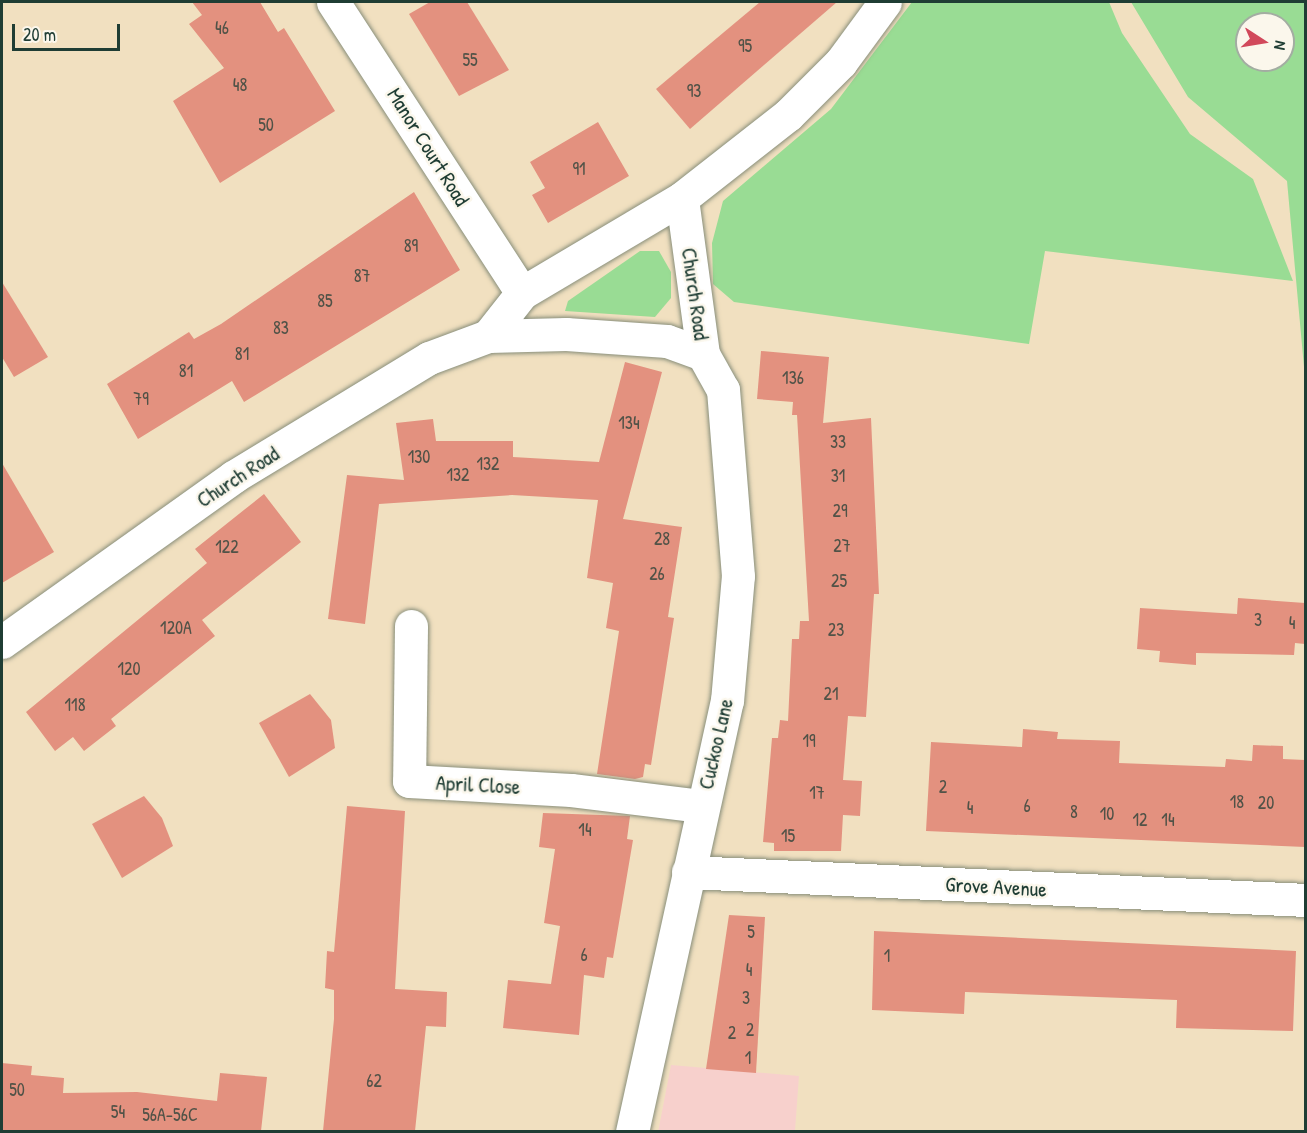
<!DOCTYPE html>
<html>
<head>
<meta charset="utf-8">
<style>
  body { margin:0 }
  #map { position:relative; width:1307px; height:1133px; overflow:hidden; background:#f1e0c0; font-family:"Patrick Hand",sans-serif }
  div>[style] { position:absolute }
  [style*='--x'] { left:calc(var(--x)*1px); top:calc(var(--y)*1px); width:calc(var(--w)*1px); rotate:calc(var(--a)*1deg) }
  .built>* { inset:0; background:#f7d0cc }
  .green>* { inset:0; background:#99dc94 }
  .building>* { inset:0; background:#e3917f }
  .roads { filter:drop-shadow(0 0 2px #888e7a) drop-shadow(0 0 2px #888e7a) }
  .minor>* { height:33px; margin:-16.5px; padding:0 16.5px; transform-origin:16.5px; border-radius:16.5px; background:#fff }
  span { translate:-50% -50%; white-space:nowrap; text-align:center; line-height:1.15; -webkit-text-stroke:5px #fbf7ec; paint-order:stroke }
  .number-label { font-size:18px; color:#505247 }
  .number-label span { -webkit-text-stroke-width:0 }
  .street-label { font-size:21px; color:#1f3d34 }
  .frame { position:absolute; inset:0; border:3px solid #1f3d34; pointer-events:none }
  .north { position:absolute; left:1235px; top:12px; width:60px; height:60px; box-sizing:border-box; background:#fbf7ec; border:2px solid #a3ada2; border-radius:50%; rotate:102deg; font-size:16px; font-weight:700; line-height:24px; text-align:center; color:#1f3d34 }
  .north::after { content:''; display:block; margin:auto; width:21px; height:27px; background:#d1495b; clip-path:polygon(50% 0,100% 100%,50% 72%,0 100%) }
  .scale { position:absolute; left:12px; top:24px; width:108px; height:27px; box-sizing:border-box; border:3px solid #1f3d34; border-top:0; padding-left:8px; font-size:18px; line-height:21px; white-space:nowrap; color:#1f3d34; -webkit-text-stroke:4px #fbf7ec; paint-order:stroke }
</style>
</head>
<body>
<div id="map">
  <div class="built">
    <i style="clip-path:polygon(671px 1065px,799px 1076px,795px 1131px,658px 1132px)"></i>
  </div>
  <div class="green">
    <i style="clip-path:polygon(912px 2px,1109px 2px,1122px 33px,1190px 134px,1253px 179px,1293px 281px,1045px 251px,1029px 344px,734px 302px,713px 284px,712px 243px,723px 201px,831px 109px)"></i>
    <i style="clip-path:polygon(evenodd,1131px 2px,1305px 2px,1305px 378px,1287px 181px,1188px 97px,1131px 2px,1247px 24px,1283px 24px,1283px 60px,1247px 60px,1247px 24px)"></i>
    <i style="clip-path:polygon(640px 251px,659px 251px,671px 272px,671px 298px,655px 317px,565px 311px,568px 301px)"></i>
  </div>
  <div class="building">
    <i style="clip-path:polygon(192px 2px,260px 2px,278px 32px,284px 28px,335px 111px,220px 183px,173px 101px,224px 68px,189px 24px,202px 15px)"></i>
    <i style="clip-path:polygon(430px 2px,467px 2px,509px 70px,459px 96px,409px 14px)"></i>
    <i style="clip-path:polygon(760px 2px,837px 2px,690px 129px,656px 89px)"></i>
    <i style="clip-path:polygon(598px 122px,629px 176px,548px 223px,532px 195px,545px 188px,530px 162px)"></i>
    <i style="clip-path:polygon(414px 192px,460px 270px,244px 402px,232px 381px,138px 439px,107px 384px,189px 332px,194px 339px,221px 324px)"></i>
    <i style="clip-path:polygon(2px 282px,48px 357px,14px 377px,2px 357px)"></i>
    <i style="clip-path:polygon(761px 351px,829px 357px,823px 423px,871px 418px,879px 594px,874px 594px,866px 717px,848px 716px,843px 780px,862px 781px,860px 816px,843px 815px,841px 851px,774px 851px,774px 843px,763px 842px,772px 738px,778px 738px,780px 720px,788px 721px,792px 639px,799px 639px,800px 621px,809px 621px,797px 415px,792px 415px,793px 402px,757px 399px)"></i>
    <i style="clip-path:polygon(625px 362px,662px 372px,623px 519px,682px 527px,668px 617px,674px 618px,651px 765px,645px 764px,643px 777px,635px 779px,597px 774px,619px 631px,606px 628px,613px 583px,587px 578px,598px 500px,512px 495px,379px 504px,365px 624px,328px 619px,347px 475px,404px 480px,396px 423px,433px 419px,436px 441px,513px 441px,513px 457px,599px 462px)"></i>
    <i style="clip-path:polygon(2px 463px,54px 552px,2px 583px)"></i>
    <i style="clip-path:polygon(264px 494px,301px 542px,202px 620px,215px 636px,111px 719px,116px 726px,84px 751px,73px 737px,55px 751px,26px 712px,207px 563px,195px 549px)"></i>
    <i style="clip-path:polygon(1238px 598px,1305px 603px,1305px 644px,1295px 643px,1294px 655px,1196px 653px,1196px 665px,1159px 662px,1160px 651px,1137px 649px,1140px 608px,1237px 614px)"></i>
    <i style="clip-path:polygon(310px 694px,331px 720px,335px 748px,289px 777px,259px 723px)"></i>
    <i style="clip-path:polygon(1023px 729px,1058px 732px,1057px 739px,1120px 741px,1119px 763px,1225px 767px,1226px 759px,1252px 761px,1253px 745px,1283px 746px,1283px 759px,1305px 760px,1305px 847px,926px 831px,931px 742px,1022px 747px)"></i>
    <i style="clip-path:polygon(144px 796px,162px 818px,173px 846px,122px 878px,92px 824px)"></i>
    <i style="clip-path:polygon(347px 806px,405px 811px,395px 989px,447px 992px,446px 1027px,426px 1026px,415px 1131px,323px 1131px,334px 1019px,334px 990px,325px 988px,327px 951px,334px 952px)"></i>
    <i style="clip-path:polygon(543px 813px,630px 816px,627px 839px,633px 840px,613px 958px,607px 957px,604px 978px,584px 975px,579px 1035px,503px 1028px,508px 980px,551px 984px,560px 926px,544px 923px,555px 849px,539px 847px)"></i>
    <i style="clip-path:polygon(729px 915px,765px 917px,756px 1073px,706px 1069px)"></i>
    <i style="clip-path:polygon(874px 931px,1296px 951px,1293px 1031px,1176px 1028px,1177px 1000px,965px 992px,964px 1014px,872px 1010px)"></i>
    <i style="clip-path:polygon(2px 1063px,32px 1066px,31px 1075px,64px 1078px,63px 1093px,137px 1092px,217px 1101px,220px 1073px,267px 1077px,261px 1131px,2px 1131px)"></i>
  </div>
  <div class="roads">
    <div class="minor">
      <i style="--x:333;--y:2;--w:347;--a:57"></i>
      <i style="--x:488;--y:336;--w:55;--a:-51.7"></i>
      <i style="--x:522;--y:293;--w:186;--a:-30.7"></i>
      <i style="--x:682;--y:198;--w:135;--a:-38.1"></i>
      <i style="--x:788;--y:115;--w:75;--a:-45"></i>
      <i style="--x:841;--y:62;--w:74;--a:-53.7"></i>
      <i style="--x:411;--y:626;--w:155;--a:90.7"></i>
      <i style="--x:409;--y:781;--w:162;--a:3.2"></i>
      <i style="--x:571;--y:790;--w:132;--a:7"></i>
      <i style="--x:2;--y:642;--w:284;--a:-35.5"></i>
      <i style="--x:233;--y:477;--w:229;--a:-31.3"></i>
      <i style="--x:429;--y:358;--w:63;--a:-20.4"></i>
      <i style="--x:488;--y:336;--w:78;--a:-1.5"></i>
      <i style="--x:566;--y:334;--w:101;--a:4"></i>
      <i style="--x:667;--y:341;--w:38;--a:20"></i>
      <i style="--x:688;--y:872;--w:619;--a:2.59"></i>
      <i style="--x:632;--y:1132;--w:441;--a:-77.6"></i>
      <i style="--x:727;--y:701;--w:125;--a:-85"></i>
      <i style="--x:738;--y:576;--w:187;--a:-94.6"></i>
      <i style="--x:723;--y:390;--w:41;--a:-119.1"></i>
      <i style="--x:703;--y:354;--w:157;--a:-97.7"></i>
    </div>
  </div>
  <div class="number-label">
    <span style="left:222px;top:28px">46</span>
    <span style="left:745px;top:46px">95</span>
    <span style="left:470px;top:60px">55</span>
    <span style="left:240px;top:85px">48</span>
    <span style="left:694px;top:91px">93</span>
    <span style="left:266px;top:125px">50</span>
    <span style="left:579px;top:169px">91</span>
    <span style="left:411px;top:246px">89</span>
    <span style="left:362px;top:276px">87</span>
    <span style="left:325px;top:301px">85</span>
    <span style="left:281px;top:328px">83</span>
    <span style="left:242px;top:354px">81</span>
    <span style="left:186px;top:371px">81</span>
    <span style="left:793px;top:378px">136</span>
    <span style="left:141px;top:399px">79</span>
    <span style="left:629px;top:423px">134</span>
    <span style="left:838px;top:442px">33</span>
    <span style="left:419px;top:457px">130</span>
    <span style="left:488px;top:464px">132</span>
    <span style="left:458px;top:475px">132</span>
    <span style="left:838px;top:476px">31</span>
    <span style="left:840px;top:511px">29</span>
    <span style="left:662px;top:539px">28</span>
    <span style="left:842px;top:546px">27</span>
    <span style="left:227px;top:547px">122</span>
    <span style="left:657px;top:574px">26</span>
    <span style="left:839px;top:581px">25</span>
    <span style="left:1258px;top:620px">3</span>
    <span style="left:1292px;top:623px">4</span>
    <span style="left:176px;top:628px">120A</span>
    <span style="left:836px;top:630px">23</span>
    <span style="left:129px;top:669px">120</span>
    <span style="left:831px;top:694px">21</span>
    <span style="left:75px;top:705px">118</span>
    <span style="left:809px;top:741px">19</span>
    <span style="left:943px;top:787px">2</span>
    <span style="left:817px;top:793px">17</span>
    <span style="left:1237px;top:802px">18</span>
    <span style="left:1266px;top:803px">20</span>
    <span style="left:1027px;top:806px">6</span>
    <span style="left:970px;top:808px">4</span>
    <span style="left:1074px;top:812px">8</span>
    <span style="left:1107px;top:814px">10</span>
    <span style="left:1140px;top:820px">12</span>
    <span style="left:1168px;top:820px">14</span>
    <span style="left:585px;top:830px">14</span>
    <span style="left:788px;top:836px">15</span>
    <span style="left:751px;top:932px">5</span>
    <span style="left:584px;top:955px">6</span>
    <span style="left:887px;top:956px">1</span>
    <span style="left:749px;top:970px">4</span>
    <span style="left:746px;top:998px">3</span>
    <span style="left:750px;top:1030px">2</span>
    <span style="left:732px;top:1033px">2</span>
    <span style="left:748px;top:1058px">1</span>
    <span style="left:374px;top:1081px">62</span>
    <span style="left:17px;top:1090px">50</span>
    <span style="left:118px;top:1112px">54</span>
    <span style="left:170px;top:1115px">56A-56C</span>
  </div>
  <div class="street-label">
    <span style="left:428px;top:147px;rotate:58deg">Manor Court Road</span>
    <span style="left:695px;top:294px;rotate:82deg">Church Road</span>
    <span style="left:238px;top:477px;rotate:-33deg">Church Road</span>
    <span style="left:716px;top:744px;rotate:-77deg">Cuckoo Lane</span>
    <span style="left:478px;top:785px;rotate:3deg">April Close</span>
    <span style="left:996px;top:887px;rotate:3deg">Grove Avenue</span>
  </div>
  <div class="frame"></div>
  <div class="north">N</div>
  <div class="scale">20 m</div>
</div>
</body>
</html>
